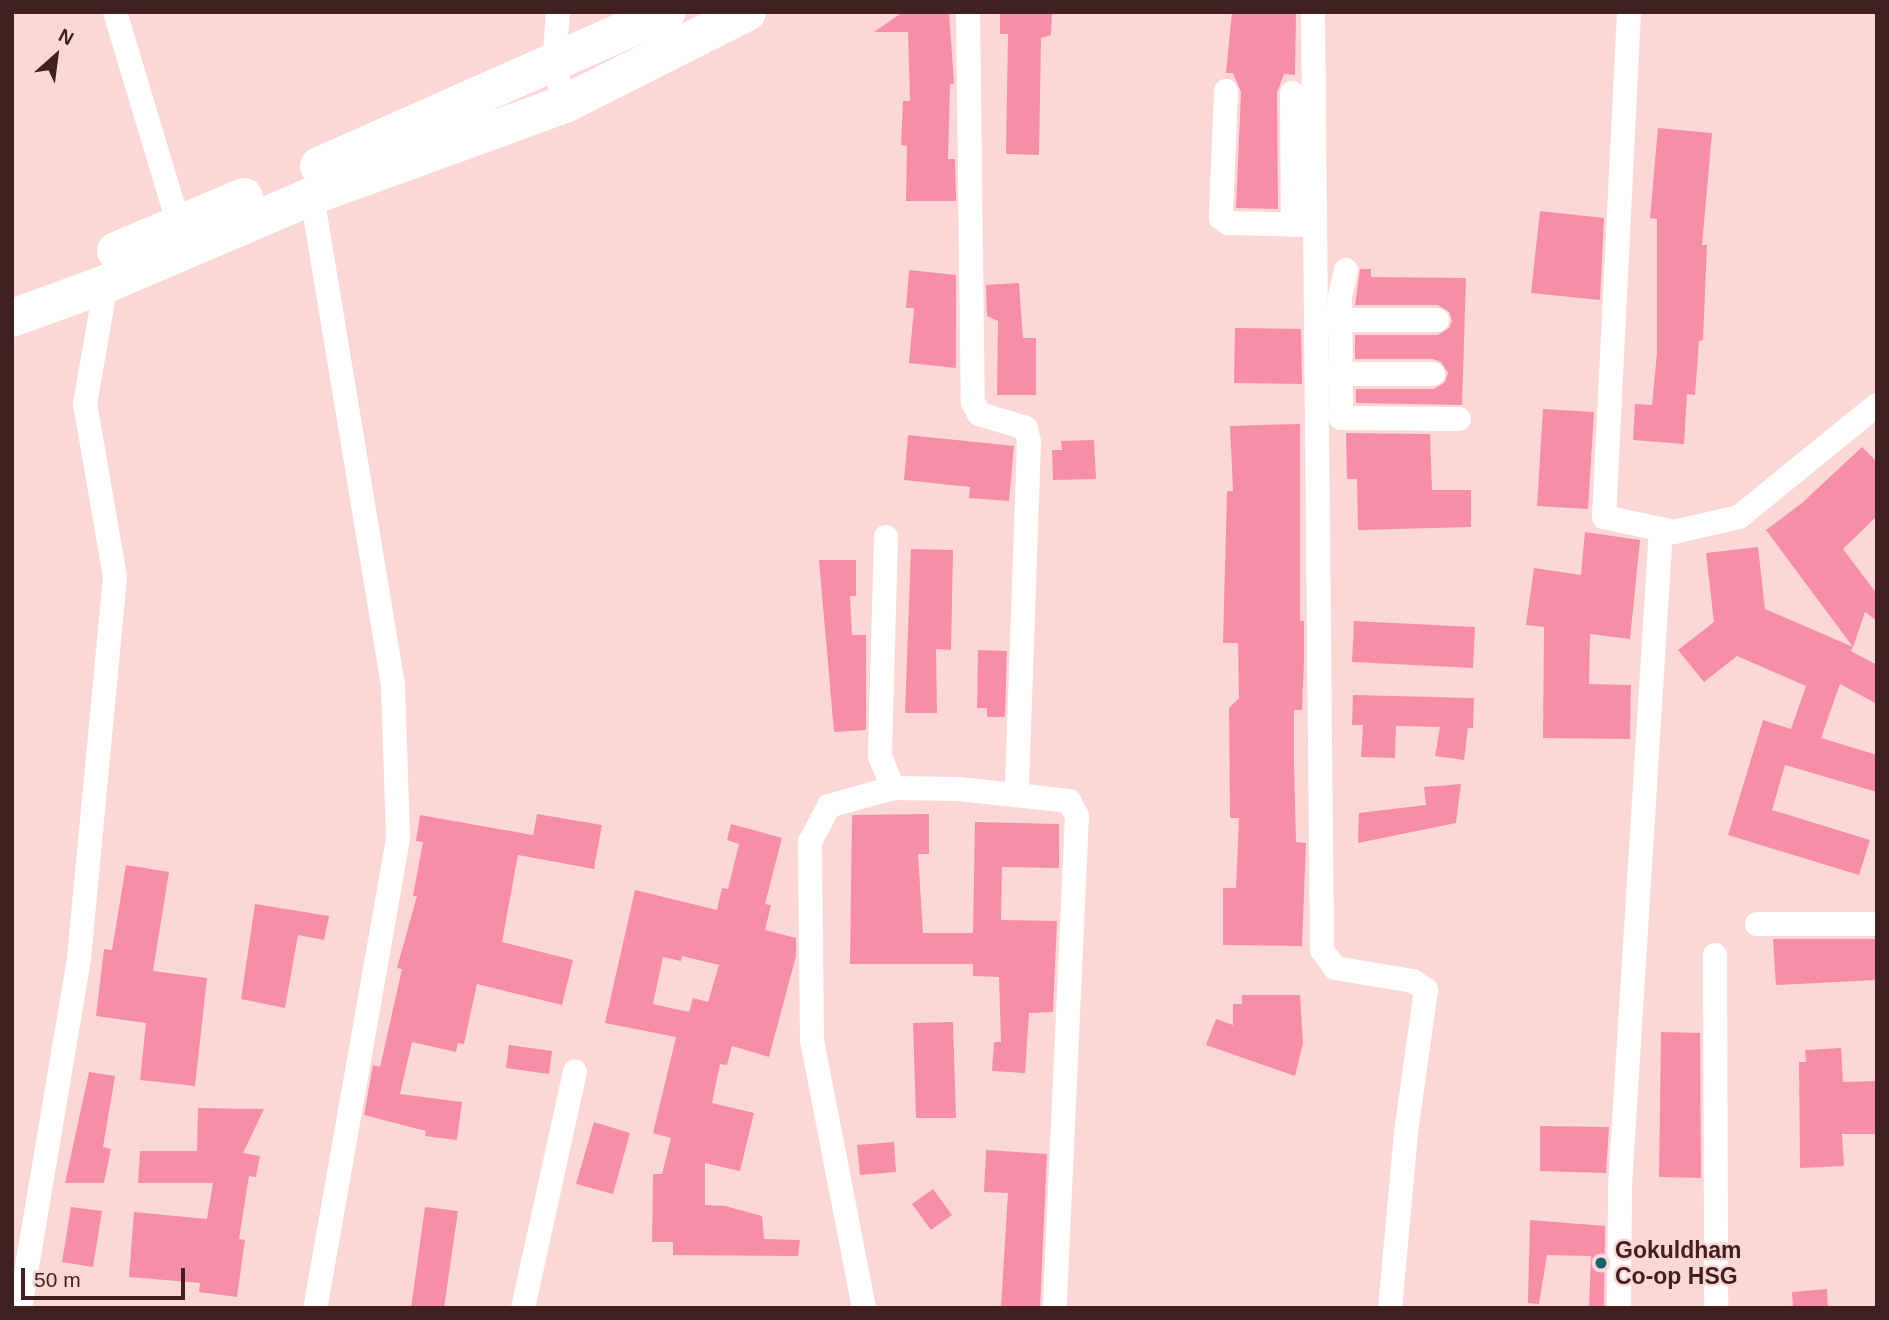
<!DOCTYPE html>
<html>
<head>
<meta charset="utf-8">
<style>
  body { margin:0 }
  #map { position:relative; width:1889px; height:1320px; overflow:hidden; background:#fbd8d5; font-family:Helvetica,sans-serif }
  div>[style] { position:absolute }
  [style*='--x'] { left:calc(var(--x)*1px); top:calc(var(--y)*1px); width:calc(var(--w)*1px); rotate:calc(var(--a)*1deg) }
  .building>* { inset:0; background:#f68ea8 }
  .street>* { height:24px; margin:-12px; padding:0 12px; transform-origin:12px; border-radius:12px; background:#fff }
  .primary>* { height:38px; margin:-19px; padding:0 19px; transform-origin:19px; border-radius:19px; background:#fff }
  .dots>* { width:19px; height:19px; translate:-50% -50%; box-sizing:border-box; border:4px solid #fbd8d5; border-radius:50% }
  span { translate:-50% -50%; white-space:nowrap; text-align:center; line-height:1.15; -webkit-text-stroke:5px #fbd8d5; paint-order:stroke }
  .poi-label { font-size:23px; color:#41211f; font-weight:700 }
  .left { translate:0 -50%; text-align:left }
  .frame { position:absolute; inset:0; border:14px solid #41211f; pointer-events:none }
  .north { position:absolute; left:21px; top:21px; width:70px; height:70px; -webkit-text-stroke:5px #fbd8d5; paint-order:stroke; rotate:28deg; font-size:19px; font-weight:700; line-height:28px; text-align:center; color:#41211f }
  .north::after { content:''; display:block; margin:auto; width:24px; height:32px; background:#41211f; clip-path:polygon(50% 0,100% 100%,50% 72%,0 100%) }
  .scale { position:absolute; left:21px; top:1268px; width:164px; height:32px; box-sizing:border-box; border:4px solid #41211f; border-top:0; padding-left:9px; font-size:21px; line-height:24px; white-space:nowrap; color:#41211f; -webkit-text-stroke:5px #fbd8d5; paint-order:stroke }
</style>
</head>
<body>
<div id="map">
  <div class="building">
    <i style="clip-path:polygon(903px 12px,949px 12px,954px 84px,950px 84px,948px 159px,955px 159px,956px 201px,906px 201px,907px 146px,901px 145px,903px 101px,910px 101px,908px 32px,874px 32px)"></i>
    <i style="clip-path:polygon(1000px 12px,1052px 12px,1051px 35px,1041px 38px,1039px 155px,1006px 154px,1008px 34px,1000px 34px)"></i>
    <i style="clip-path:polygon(1232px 12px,1296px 12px,1295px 75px,1284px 74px,1277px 93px,1278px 209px,1236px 208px,1241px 92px,1233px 73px,1226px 73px)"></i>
    <i style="clip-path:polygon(1658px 128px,1712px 133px,1702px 245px,1707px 245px,1703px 340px,1699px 341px,1695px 395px,1687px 394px,1684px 444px,1633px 440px,1635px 404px,1652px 405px,1657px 353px,1657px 219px,1650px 218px)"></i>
    <i style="clip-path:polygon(1540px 211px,1604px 218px,1600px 300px,1531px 293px)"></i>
    <i style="clip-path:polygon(1360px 269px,1371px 269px,1371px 277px,1466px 278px,1462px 405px,1356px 403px,1356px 389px,1434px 389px,1445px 382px,1448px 373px,1441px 362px,1433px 359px,1355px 359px,1355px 335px,1438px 335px,1449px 328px,1452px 321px,1449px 312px,1438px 305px,1355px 305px)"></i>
    <i style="clip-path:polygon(909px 270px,956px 275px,956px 368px,909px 363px,914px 308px,906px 308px)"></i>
    <i style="clip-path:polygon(1019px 283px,1023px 338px,1036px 338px,1036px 395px,997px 395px,998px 321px,987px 316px,986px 285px)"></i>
    <i style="clip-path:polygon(1235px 328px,1301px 329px,1302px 384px,1234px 383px)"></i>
    <i style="clip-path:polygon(1543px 409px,1594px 412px,1588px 509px,1537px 506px)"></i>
    <i style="clip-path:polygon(1300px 424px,1300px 621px,1304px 621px,1304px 661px,1302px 710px,1294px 710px,1294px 762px,1296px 842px,1306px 843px,1302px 946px,1223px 945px,1223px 888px,1236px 888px,1239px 818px,1230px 818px,1229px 708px,1239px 698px,1238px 643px,1223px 643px,1227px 491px,1233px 491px,1230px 426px)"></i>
    <i style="clip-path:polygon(1346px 433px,1430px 434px,1432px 490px,1471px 490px,1471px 527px,1358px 530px,1357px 479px,1347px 479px)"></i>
    <i style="clip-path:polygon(908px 435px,1014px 446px,1009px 501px,969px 498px,970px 487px,904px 480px)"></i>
    <i style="clip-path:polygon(1094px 440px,1096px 479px,1053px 480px,1052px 450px,1062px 450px,1061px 441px)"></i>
    <i style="clip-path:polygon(1862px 447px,1877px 462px,1877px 516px,1843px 549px,1877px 594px,1877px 621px,1865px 612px,1853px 647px,1766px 530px,1802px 503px)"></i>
    <i style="clip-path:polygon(1585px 532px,1640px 540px,1630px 639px,1590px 634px,1589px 684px,1631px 685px,1630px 739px,1543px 738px,1544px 627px,1526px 625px,1534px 568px,1581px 575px)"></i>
    <i style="clip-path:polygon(1758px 547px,1765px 609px,1853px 647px,1851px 651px,1877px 665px,1877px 704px,1840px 684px,1821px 738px,1877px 755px,1877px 792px,1785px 765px,1772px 810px,1870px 840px,1859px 875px,1728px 835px,1763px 720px,1791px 729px,1806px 686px,1737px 656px,1704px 682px,1678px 650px,1714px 622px,1706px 553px)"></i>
    <i style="clip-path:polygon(911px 549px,953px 550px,951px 650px,936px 649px,937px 713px,905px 713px)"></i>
    <i style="clip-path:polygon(819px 560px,856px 560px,856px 596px,850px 596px,852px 635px,866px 635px,866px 730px,834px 732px)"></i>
    <i style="clip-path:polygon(1354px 621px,1475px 627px,1473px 668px,1352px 662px)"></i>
    <i style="clip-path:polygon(978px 650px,1007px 651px,1005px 717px,987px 717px,987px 708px,977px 708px)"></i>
    <i style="clip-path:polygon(1353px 695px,1474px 698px,1473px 728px,1468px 728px,1464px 760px,1435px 756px,1440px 727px,1396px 726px,1395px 758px,1361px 757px,1363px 725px,1352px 725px)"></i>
    <i style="clip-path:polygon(1461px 784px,1456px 823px,1358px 843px,1359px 813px,1426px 805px,1424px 787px)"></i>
    <i style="clip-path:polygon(537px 814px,602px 825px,594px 869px,518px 855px,502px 942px,573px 960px,562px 1005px,477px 984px,464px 1044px,458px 1043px,456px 1052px,412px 1042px,400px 1094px,462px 1102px,457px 1140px,425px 1136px,426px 1131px,364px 1115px,373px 1065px,380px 1067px,402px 969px,397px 968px,417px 896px,413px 896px,423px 842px,416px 841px,420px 815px,533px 835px)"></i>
    <i style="clip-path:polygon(929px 814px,929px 854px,918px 854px,923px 933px,973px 933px,975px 822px,1059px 824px,1059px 868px,1002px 867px,1001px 920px,1057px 921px,1053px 1012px,1029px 1013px,1025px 1073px,992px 1071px,994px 1042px,1001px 1042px,999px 977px,973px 976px,973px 964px,850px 964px,852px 815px)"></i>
    <i style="clip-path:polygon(evenodd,731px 824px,782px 838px,765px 904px,771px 905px,765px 930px,796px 938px,796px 956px,769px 1057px,732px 1046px,727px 1065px,720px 1064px,712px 1103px,754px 1113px,740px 1171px,705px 1163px,705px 1205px,725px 1206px,762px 1216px,764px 1239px,800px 1240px,798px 1256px,673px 1255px,673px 1242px,652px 1242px,653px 1174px,662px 1174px,671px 1138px,653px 1133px,676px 1037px,605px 1023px,635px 890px,717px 910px,722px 888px,728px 889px,739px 844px,727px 840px,731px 824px,682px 956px,719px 965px,708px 1002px,693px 998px,689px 1012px,653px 1004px,663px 957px,681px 961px,682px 956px)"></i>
    <i style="clip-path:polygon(126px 865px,169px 872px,153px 971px,207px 978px,195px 1086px,140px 1080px,146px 1023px,96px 1016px,104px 949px,112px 950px)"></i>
    <i style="clip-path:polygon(255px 904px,329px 916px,324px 940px,298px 935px,285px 1008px,241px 999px)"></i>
    <i style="clip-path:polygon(1773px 939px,1877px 939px,1877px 980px,1776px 985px)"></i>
    <i style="clip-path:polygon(1242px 995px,1300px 995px,1303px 1043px,1295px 1076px,1206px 1045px,1216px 1019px,1233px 1025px,1233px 1004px,1242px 1004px)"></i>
    <i style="clip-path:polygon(953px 1022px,956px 1118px,916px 1118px,913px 1023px)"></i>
    <i style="clip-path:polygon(1661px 1032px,1700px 1033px,1701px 1178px,1659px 1177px)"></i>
    <i style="clip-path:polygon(509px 1045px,552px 1051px,549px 1074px,506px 1068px)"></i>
    <i style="clip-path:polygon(1841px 1048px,1843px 1082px,1877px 1081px,1877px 1134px,1842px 1134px,1844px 1166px,1800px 1168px,1799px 1062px,1806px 1062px,1805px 1050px)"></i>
    <i style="clip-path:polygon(89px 1072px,115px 1076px,103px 1147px,111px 1149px,104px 1183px,65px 1183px)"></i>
    <i style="clip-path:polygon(198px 1108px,264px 1109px,243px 1153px,260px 1156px,256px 1177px,249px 1176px,239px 1239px,245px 1240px,237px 1297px,199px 1292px,200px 1283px,129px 1277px,134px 1212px,207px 1219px,213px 1183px,138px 1183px,140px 1151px,197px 1151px)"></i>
    <i style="clip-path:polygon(594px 1122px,630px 1133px,613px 1194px,576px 1184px)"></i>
    <i style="clip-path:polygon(1540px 1126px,1609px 1127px,1606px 1173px,1540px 1171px)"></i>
    <i style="clip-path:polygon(894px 1142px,896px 1172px,860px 1175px,857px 1145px)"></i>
    <i style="clip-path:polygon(986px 1150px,1047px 1154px,1040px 1308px,1001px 1307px,1008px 1193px,984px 1192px)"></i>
    <i style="clip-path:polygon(933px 1189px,952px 1215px,931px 1230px,912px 1204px)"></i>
    <i style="clip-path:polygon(71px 1207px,102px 1211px,93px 1267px,62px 1262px)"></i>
    <i style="clip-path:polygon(425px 1207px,458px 1211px,444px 1308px,411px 1308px)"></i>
    <i style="clip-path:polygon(1530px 1220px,1605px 1226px,1604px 1308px,1589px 1308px,1591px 1256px,1547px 1255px,1539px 1304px,1528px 1303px)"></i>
    <i style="clip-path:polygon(1827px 1289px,1828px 1308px,1793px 1308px,1792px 1292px)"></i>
  </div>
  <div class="street">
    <i style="--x:115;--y:12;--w:234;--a:73.3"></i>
    <i style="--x:558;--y:12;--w:53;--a:94.3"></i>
    <i style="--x:554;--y:65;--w:41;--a:74.2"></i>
    <i style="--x:968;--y:12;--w:390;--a:89.3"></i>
    <i style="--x:973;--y:402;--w:13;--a:63"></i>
    <i style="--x:979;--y:414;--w:49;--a:16.6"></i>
    <i style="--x:1026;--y:428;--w:14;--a:78"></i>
    <i style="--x:1029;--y:442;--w:352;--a:92"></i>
    <i style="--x:1313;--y:12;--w:938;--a:89.45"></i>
    <i style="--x:1322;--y:950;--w:22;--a:54"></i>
    <i style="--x:1335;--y:968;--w:79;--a:9.5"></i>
    <i style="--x:1413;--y:981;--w:16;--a:35"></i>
    <i style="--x:1426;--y:990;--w:144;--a:98"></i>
    <i style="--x:1406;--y:1133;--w:176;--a:95.2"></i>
    <i style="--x:1629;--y:12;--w:506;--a:92.83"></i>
    <i style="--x:1604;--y:517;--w:72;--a:12.1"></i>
    <i style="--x:1674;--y:532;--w:67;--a:-13"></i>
    <i style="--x:1739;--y:517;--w:178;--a:-39.1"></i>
    <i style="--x:1226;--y:91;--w:127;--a:92.3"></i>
    <i style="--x:1221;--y:218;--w:9;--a:36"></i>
    <i style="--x:1228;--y:223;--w:85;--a:1.3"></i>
    <i style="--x:1292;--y:93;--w:132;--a:89.6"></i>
    <i style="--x:312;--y:196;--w:497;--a:80.6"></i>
    <i style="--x:393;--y:686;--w:153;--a:88.1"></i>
    <i style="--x:398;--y:839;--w:476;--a:100"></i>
    <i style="--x:1346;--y:270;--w:27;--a:103"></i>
    <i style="--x:1340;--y:296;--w:122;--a:89.5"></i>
    <i style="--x:1341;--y:418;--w:118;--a:0.5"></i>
    <i style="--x:1324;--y:320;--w:113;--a:0"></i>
    <i style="--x:1326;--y:374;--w:107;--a:0"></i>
    <i style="--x:886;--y:537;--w:219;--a:91.6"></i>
    <i style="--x:880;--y:756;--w:35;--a:68"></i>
    <i style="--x:893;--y:788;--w:66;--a:0.9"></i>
    <i style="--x:959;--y:789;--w:111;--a:6.2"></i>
    <i style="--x:1069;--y:801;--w:17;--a:62"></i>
    <i style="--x:1077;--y:816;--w:492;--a:92.6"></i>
    <i style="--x:1757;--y:924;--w:120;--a:0"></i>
    <i style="--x:1715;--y:955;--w:353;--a:89.8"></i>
    <i style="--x:20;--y:1308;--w:355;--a:-80.4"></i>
    <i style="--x:79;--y:958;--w:383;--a:-84.6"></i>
    <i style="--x:115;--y:577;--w:176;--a:-99.8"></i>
    <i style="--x:85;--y:404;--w:122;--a:-80.1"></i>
    <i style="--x:523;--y:1308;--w:242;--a:-77.6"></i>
    <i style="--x:864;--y:1308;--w:273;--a:-101"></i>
    <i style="--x:812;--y:1040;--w:198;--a:-90.6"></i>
    <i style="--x:810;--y:842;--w:41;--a:-62.2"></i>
    <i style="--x:829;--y:806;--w:66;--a:-15.7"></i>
    <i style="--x:1619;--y:1308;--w:122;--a:-89.5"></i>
    <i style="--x:1620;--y:1186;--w:658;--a:-86.43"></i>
  </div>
  <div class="primary">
    <i style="--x:319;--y:166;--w:380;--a:-23.9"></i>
    <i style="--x:116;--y:251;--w:139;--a:-22.9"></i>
    <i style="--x:12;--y:318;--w:100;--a:-19.9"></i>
    <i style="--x:106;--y:284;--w:224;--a:-23.1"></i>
    <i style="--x:312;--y:196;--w:269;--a:-20"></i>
    <i style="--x:565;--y:104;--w:204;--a:-26.8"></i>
  </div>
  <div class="dots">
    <i style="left:1601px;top:1263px;background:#14636a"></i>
  </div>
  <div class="poi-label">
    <span class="left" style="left:1615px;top:1263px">Gokuldham<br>Co-op HSG</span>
  </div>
  <div class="frame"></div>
  <div class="north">N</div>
  <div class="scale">50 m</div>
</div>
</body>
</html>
